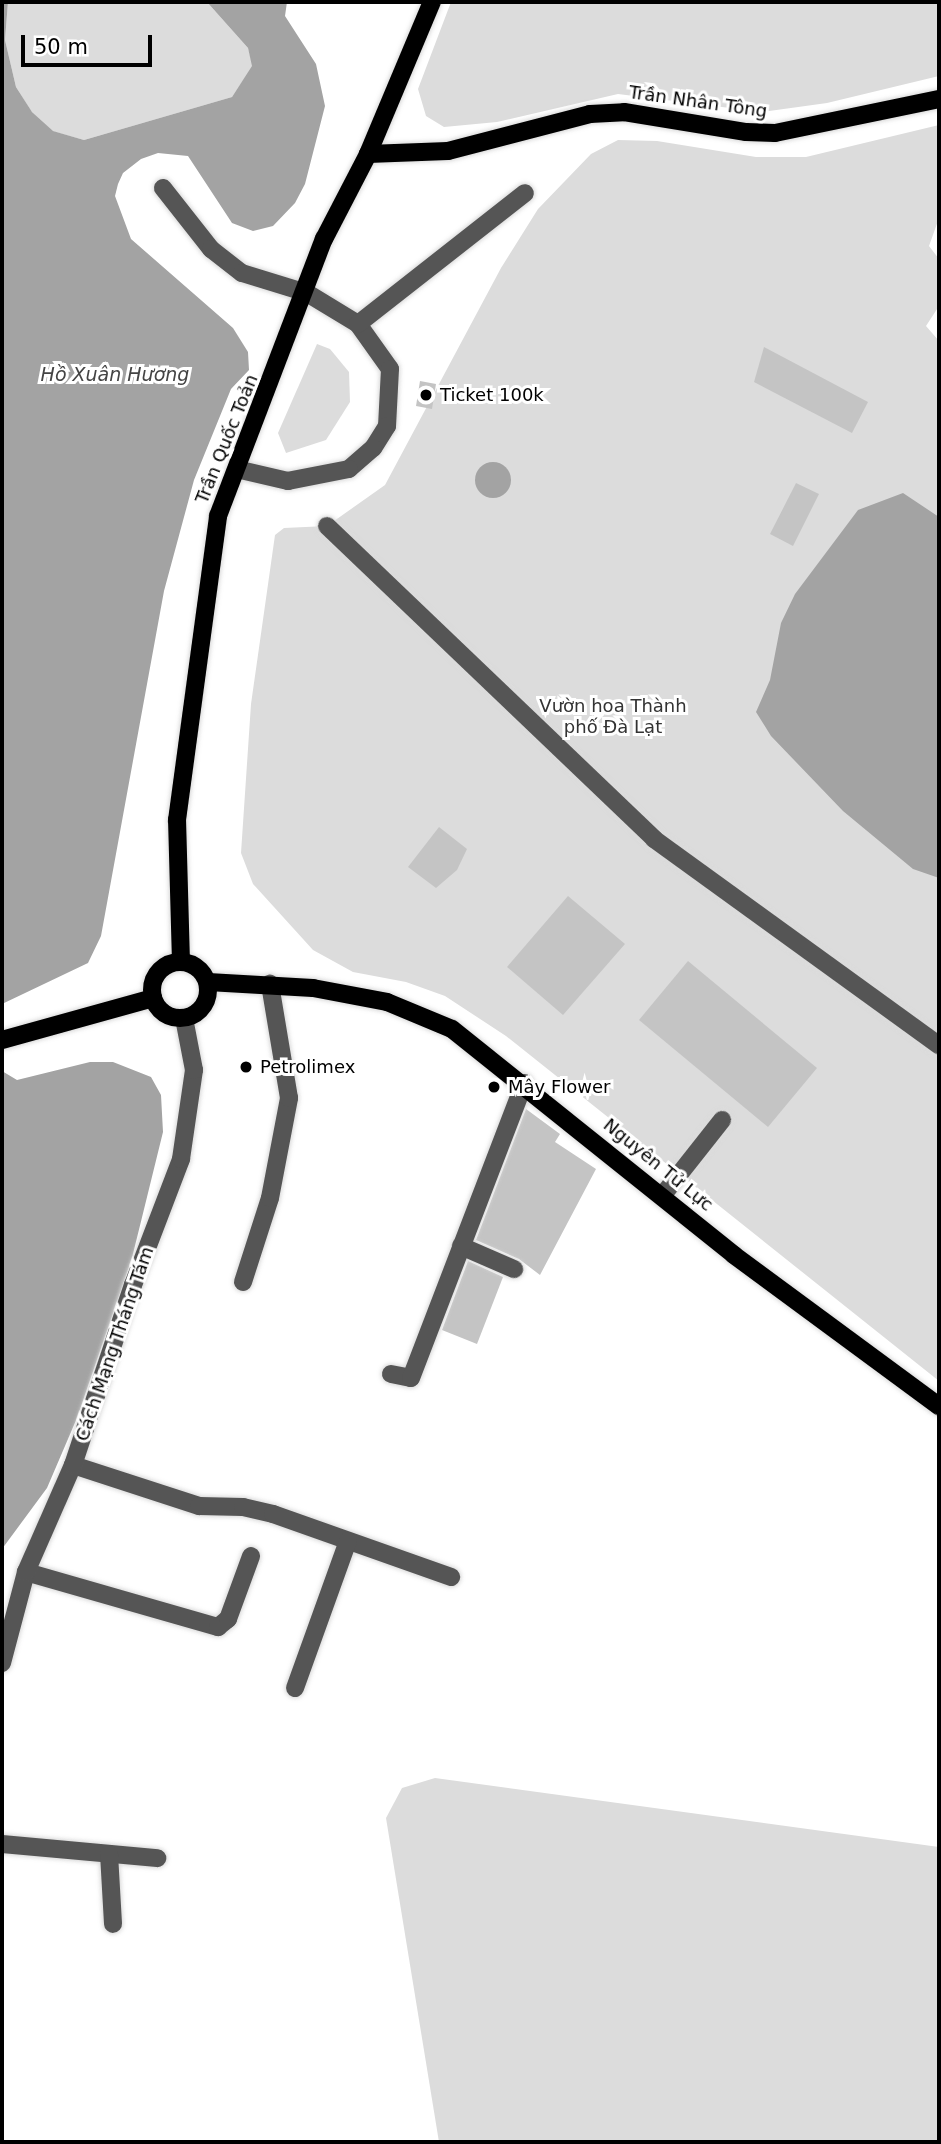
<!DOCTYPE html>
<html>
<head>
<meta charset="utf-8">
<style>
  body { margin:0 }
  #map { position:relative; width:941px; height:2144px; overflow:hidden; background:#fff; font-family:"DejaVu Sans",sans-serif }
  div>[style] { position:absolute }
  [style*='--x'] { left:calc(var(--x)*1px); top:calc(var(--y)*1px); width:calc(var(--w)*1px); rotate:calc(var(--a)*1deg) }
  .green>* { inset:0; background:#dcdcdc }
  .water>* { inset:0; background:#a3a3a3 }
  .round { border-radius:50% }
  .building>* { inset:0; background:#c4c4c4 }
  .roads { filter:drop-shadow(0 0 2px #dbdbdb) drop-shadow(0 0 2px #dbdbdb) }
  .minor>* { height:18px; margin:-9px; padding:0 9px; transform-origin:9px; border-radius:9px; background:#555 }
  .major>* { height:18px; margin:-9px; padding:0 9px; transform-origin:9px; border-radius:9px; background:#000 }
  .major>.ring { margin:-9px; padding:0; box-sizing:content-box; background:none; border:18px solid #000; border-radius:50% }
  .dots>* { width:19px; height:19px; translate:-50% -50%; box-sizing:border-box; border:4px solid #fff; border-radius:50% }
  span { translate:-50% -50%; white-space:nowrap; text-align:center; line-height:1.15; -webkit-text-stroke:6px #fff; paint-order:stroke }
  .street-label { font-size:18px; color:#000 }
  .poi-label { font-size:18px; color:#000 }
  .left { translate:0 -50%; text-align:left }
  .park-label { font-size:18px; color:#333 }
  .water-label { font-size:19px; color:#444; font-style:italic }
  .frame { position:absolute; inset:0; border:4px solid #000; pointer-events:none }
  .scale { position:absolute; left:21px; top:35px; width:131px; height:32px; box-sizing:border-box; border:4px solid #000; border-top:0; padding-left:9px; font-size:21px; line-height:24px; white-space:nowrap; color:#000; -webkit-text-stroke:5px #fff; paint-order:stroke }
</style>
</head>
<body>
<div id="map">
  <div class="green">
    <i style="clip-path:polygon(8px 2px,207px 2px,248px 48px,253px 66px,232px 97px,84px 140px,52px 131px,31px 111px,16px 87px,5px 40px)"></i>
    <i style="clip-path:polygon(451px 2px,939px 2px,939px 76px,827px 103px,762px 112px,618px 94px,497px 122px,444px 127px,426px 116px,418px 89px)"></i>
    <i style="clip-path:polygon(939px 125px,939px 218px,929px 246px,939px 259px,939px 306px,926px 326px,939px 341px,939px 1381px,506px 1036px,445px 996px,406px 982px,353px 972px,313px 950px,253px 884px,241px 853px,251px 704px,275px 535px,284px 528px,327px 526px,385px 485px,501px 268px,538px 209px,591px 154px,618px 140px,657px 141px,756px 157px,806px 157px)"></i>
    <i style="clip-path:polygon(317px 344px,330px 349px,349px 372px,350px 402px,326px 440px,286px 453px,278px 433px)"></i>
    <i style="clip-path:polygon(435px 1778px,939px 1847px,939px 2142px,439px 2142px,386px 1818px,402px 1788px)"></i>
  </div>
  <div class="water">
    <i style="clip-path:polygon(2px 2px,8px 2px,5px 40px,16px 87px,32px 112px,53px 131px,84px 140px,232px 97px,252px 66px,248px 48px,207px 2px,287px 2px,285px 16px,316px 64px,325px 106px,305px 184px,295px 203px,273px 226px,253px 231px,232px 223px,188px 156px,158px 153px,141px 159px,123px 173px,118px 184px,115px 196px,131px 239px,233px 328px,248px 352px,249px 370px,231px 389px,194px 480px,164px 591px,101px 936px,88px 963px,2px 1004px)"></i>
    <i class="round" style="left:475px;top:462px;width:36px;height:36px"></i>
    <i style="clip-path:polygon(903px 493px,939px 517px,939px 878px,913px 869px,843px 811px,771px 736px,756px 712px,770px 680px,781px 623px,795px 594px,858px 510px)"></i>
    <i style="clip-path:polygon(90px 1062px,113px 1062px,151px 1077px,161px 1095px,163px 1132px,132px 1258px,77px 1418px,47px 1488px,2px 1549px,2px 1071px,17px 1080px)"></i>
  </div>
  <div class="building">
    <i style="clip-path:polygon(764px 347px,868px 402px,852px 433px,754px 382px)"></i>
    <i style="clip-path:polygon(420px 381px,436px 384px,432px 409px,416px 406px)"></i>
    <i style="clip-path:polygon(796px 483px,819px 494px,793px 546px,770px 534px)"></i>
    <i style="clip-path:polygon(439px 827px,467px 849px,457px 870px,436px 888px,408px 867px)"></i>
    <i style="clip-path:polygon(568px 896px,625px 944px,563px 1015px,507px 967px)"></i>
    <i style="clip-path:polygon(688px 961px,817px 1068px,768px 1127px,639px 1020px)"></i>
    <i style="clip-path:polygon(526px 1109px,560px 1134px,555px 1142px,596px 1169px,540px 1275px,519px 1259px,476px 1240px)"></i>
    <i style="clip-path:polygon(468px 1261px,503px 1277px,477px 1344px,442px 1330px)"></i>
  </div>
  <div class="roads">
    <div class="minor">
      <i style="--x:163;--y:188;--w:78;--a:51.8"></i>
      <i style="--x:211;--y:249;--w:39;--a:38"></i>
      <i style="--x:242;--y:273;--w:68;--a:17.1"></i>
      <i style="--x:307;--y:293;--w:60;--a:31.3"></i>
      <i style="--x:358;--y:324;--w:55;--a:54.6"></i>
      <i style="--x:390;--y:369;--w:57;--a:93"></i>
      <i style="--x:387;--y:426;--w:26;--a:122"></i>
      <i style="--x:373;--y:448;--w:32;--a:139"></i>
      <i style="--x:349;--y:469;--w:62;--a:168.9"></i>
      <i style="--x:288;--y:481;--w:53;--a:-167"></i>
      <i style="--x:358;--y:324;--w:212;--a:-38.1"></i>
      <i style="--x:327;--y:526;--w:453;--a:43.7"></i>
      <i style="--x:654;--y:839;--w:352;--a:35.9"></i>
      <i style="--x:662;--y:1196;--w:97;--a:-51.7"></i>
      <i style="--x:461;--y:1246;--w:58;--a:23.5"></i>
      <i style="--x:243;--y:1282;--w:88;--a:-72.2"></i>
      <i style="--x:270;--y:1198;--w:102;--a:-79.2"></i>
      <i style="--x:289;--y:1098;--w:116;--a:-99.5"></i>
      <i style="--x:391;--y:1374;--w:20;--a:11"></i>
      <i style="--x:411;--y:1378;--w:316;--a:-69"></i>
      <i style="--x:73;--y:1465;--w:133;--a:18"></i>
      <i style="--x:199;--y:1506;--w:44;--a:1.3"></i>
      <i style="--x:243;--y:1507;--w:31;--a:13"></i>
      <i style="--x:273;--y:1514;--w:189;--a:19.5"></i>
      <i style="--x:26;--y:1572;--w:200;--a:16"></i>
      <i style="--x:218;--y:1627;--w:13;--a:-39"></i>
      <i style="--x:228;--y:1619;--w:67;--a:-69.9"></i>
      <i style="--x:2;--y:1663;--w:94;--a:-75.2"></i>
      <i style="--x:26;--y:1572;--w:117;--a:-66.3"></i>
      <i style="--x:73;--y:1465;--w:190;--a:-71.6"></i>
      <i style="--x:133;--y:1285;--w:135;--a:-69.1"></i>
      <i style="--x:181;--y:1159;--w:90;--a:-81.7"></i>
      <i style="--x:194;--y:1070;--w:53;--a:-100.9"></i>
      <i style="--x:295;--y:1688;--w:156;--a:-70.2"></i>
      <i style="--x:2;--y:1844;--w:156;--a:5.2"></i>
      <i style="--x:109;--y:1854;--w:70;--a:86.7"></i>
    </div>
    <div class="major">
      <i style="--x:368;--y:154;--w:80;--a:-2.1"></i>
      <i style="--x:448;--y:151;--w:147;--a:-14.6"></i>
      <i style="--x:590;--y:114;--w:34;--a:-3"></i>
      <i style="--x:624;--y:112;--w:124;--a:9.3"></i>
      <i style="--x:746;--y:132;--w:29;--a:2"></i>
      <i style="--x:775;--y:133;--w:167;--a:-11.7"></i>
      <i class="ring" style="left:152px;top:962px;width:38px;height:38px"></i>
      <i style="--x:181;--y:962;--w:142;--a:-91.6"></i>
      <i style="--x:177;--y:820;--w:307;--a:-82.3"></i>
      <i style="--x:218;--y:516;--w:297;--a:-69.1"></i>
      <i style="--x:324;--y:239;--w:96;--a:-62.6"></i>
      <i style="--x:368;--y:154;--w:165;--a:-67.2"></i>
      <i style="--x:208;--y:982;--w:105;--a:3.3"></i>
      <i style="--x:313;--y:988;--w:75;--a:10.7"></i>
      <i style="--x:387;--y:1002;--w:70;--a:22.6"></i>
      <i style="--x:452;--y:1029;--w:361;--a:38.7"></i>
      <i style="--x:734;--y:1255;--w:255;--a:36.4"></i>
      <i style="--x:2;--y:1040;--w:157;--a:-15.5"></i>
    </div>
  </div>
  <div class="dots">
    <i style="left:426px;top:395px;background:#000"></i>
    <i style="left:246px;top:1067px;background:#000"></i>
    <i style="left:494px;top:1087px;background:#000"></i>
  </div>
  <div class="street-label">
    <span style="left:698px;top:102px;rotate:8deg">Trần Nhân Tông</span>
    <span style="left:227px;top:439px;rotate:-68deg">Trần Quốc Toản</span>
    <span style="left:658px;top:1165px;rotate:39deg">Nguyên Tử Lực</span>
    <span style="left:115px;top:1344px;rotate:-71deg">Cách Mạng Tháng Tám</span>
  </div>
  <div class="poi-label">
    <span class="left" style="left:440px;top:395px">Ticket 100k</span>
    <span class="left" style="left:260px;top:1067px">Petrolimex</span>
    <span class="left" style="left:508px;top:1087px">Mây Flower</span>
  </div>
  <div class="park-label">
    <span style="left:613px;top:717px">Vườn hoa Thành<br>phố Đà Lạt</span>
  </div>
  <div class="water-label">
    <span style="left:115px;top:375px">Hồ Xuân Hương</span>
  </div>
  <div class="frame"></div>
  <div class="scale">50 m</div>
</div>
</body>
</html>
